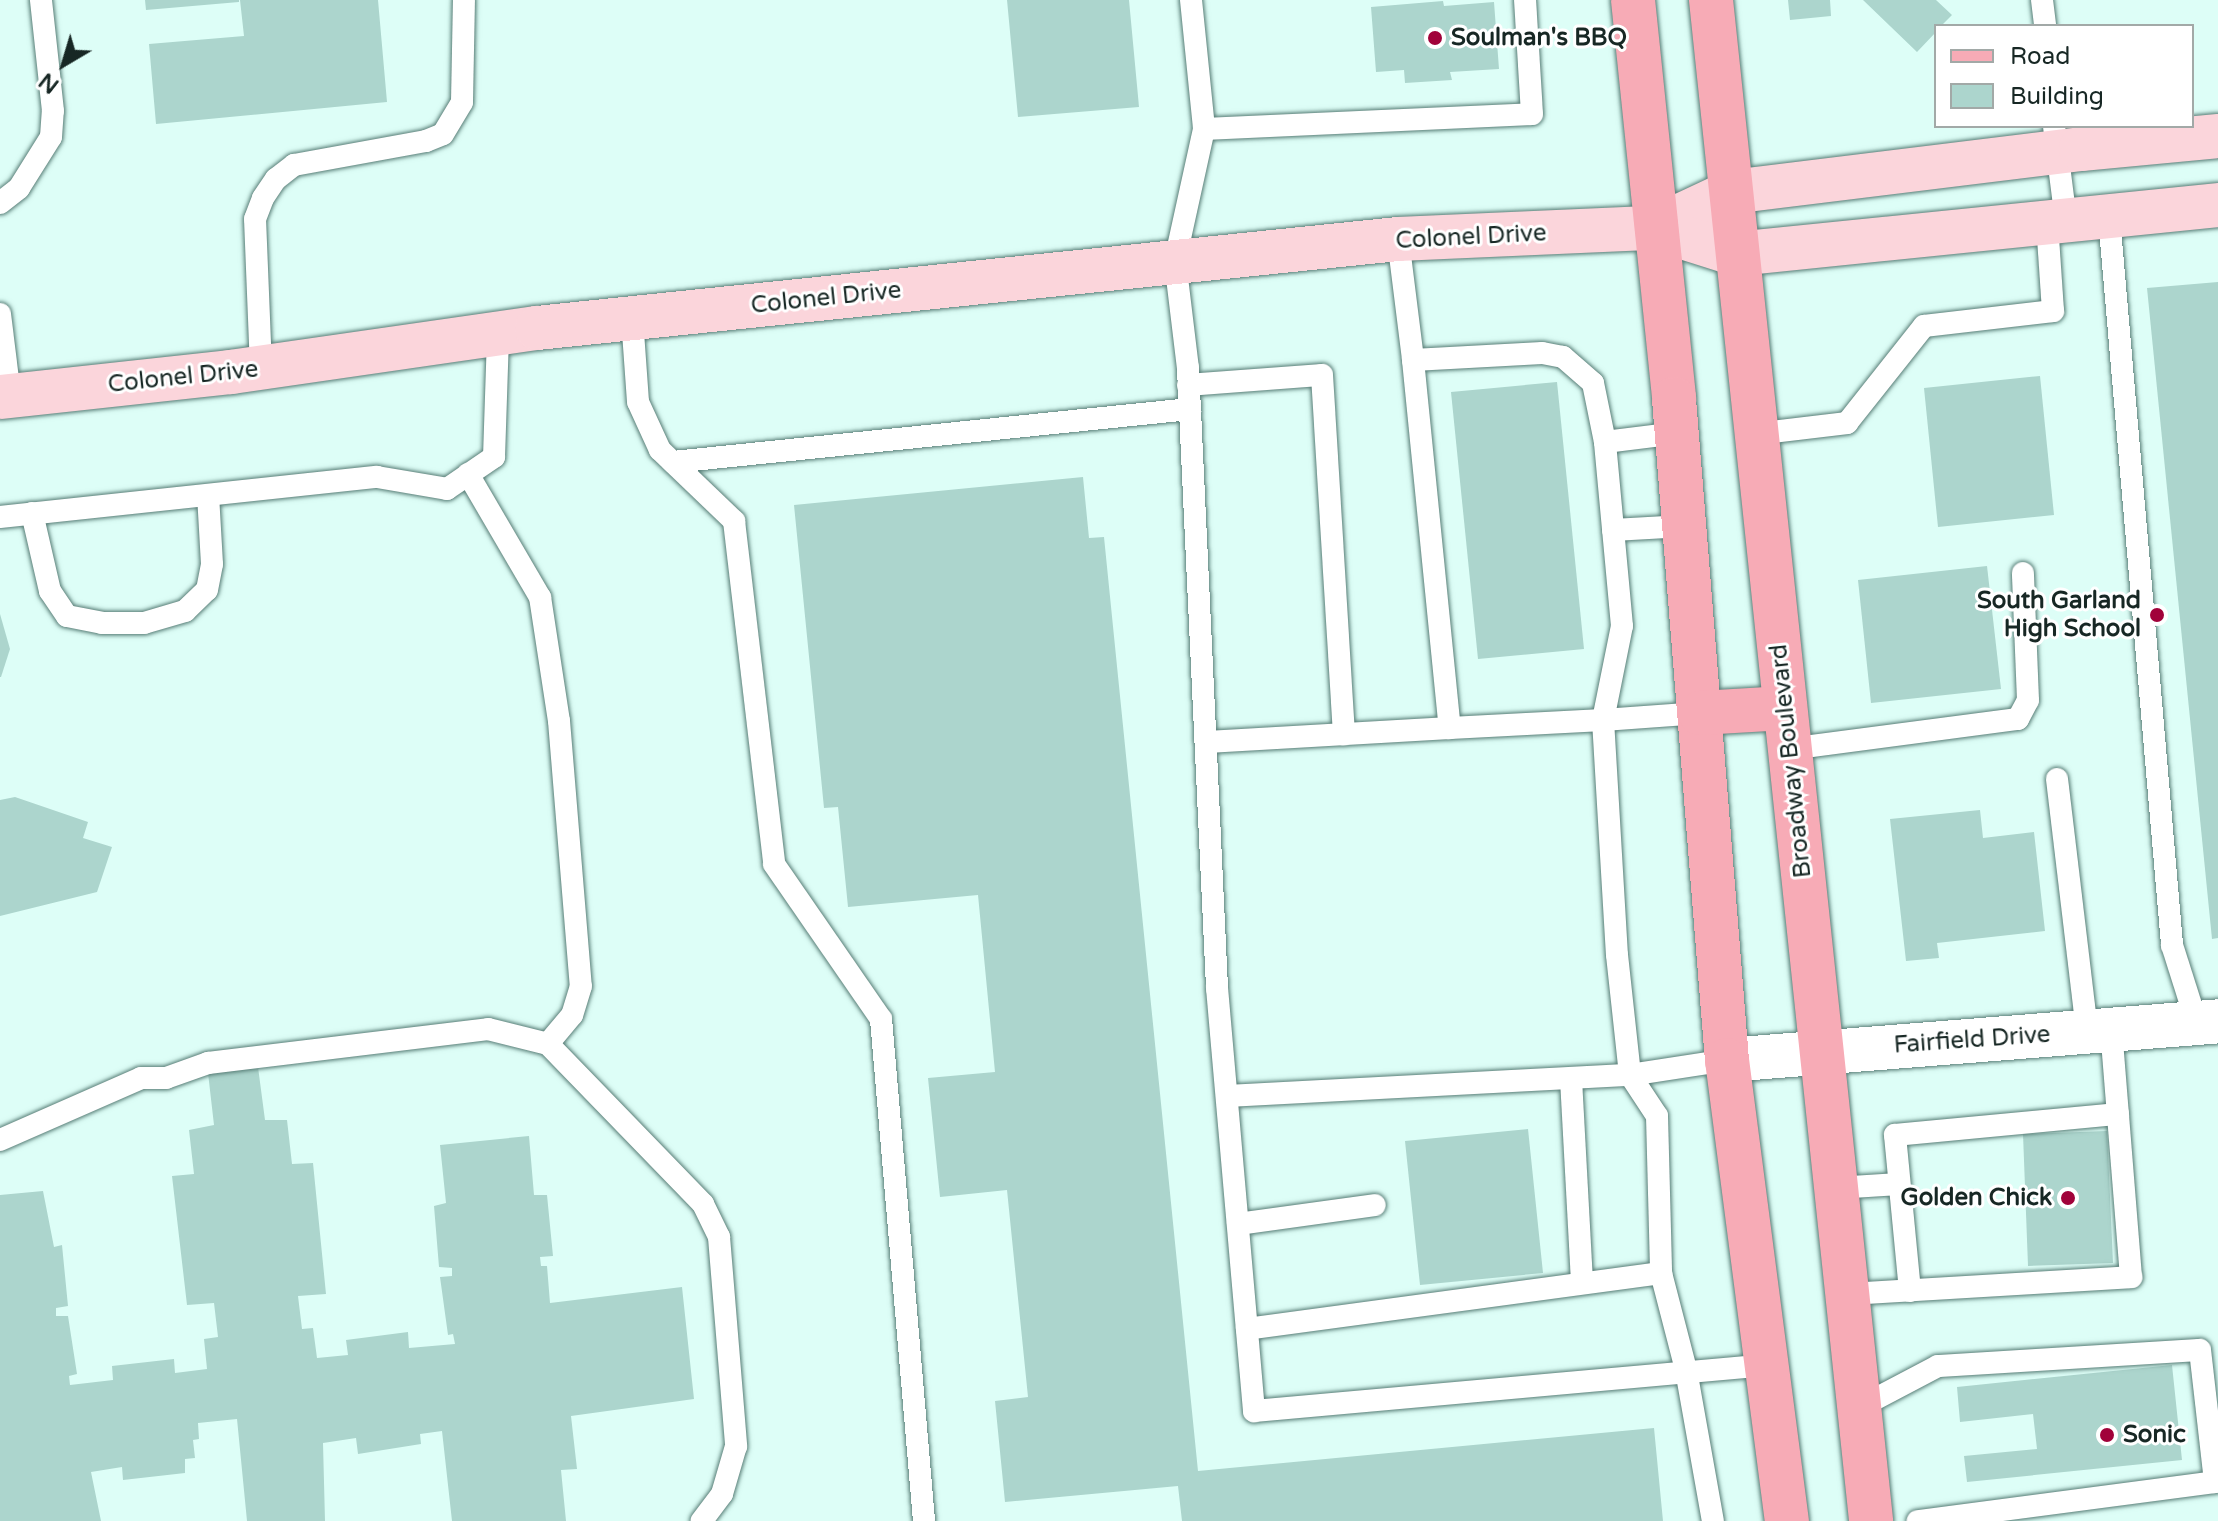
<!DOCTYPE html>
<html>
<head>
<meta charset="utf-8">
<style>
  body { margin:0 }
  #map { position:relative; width:2218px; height:1521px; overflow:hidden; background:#ddfef7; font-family:"Varela Round",sans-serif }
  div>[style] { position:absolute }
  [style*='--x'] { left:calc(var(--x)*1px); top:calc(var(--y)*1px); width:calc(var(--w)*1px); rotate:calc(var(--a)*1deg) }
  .building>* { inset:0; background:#acd5cd }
  .roads { filter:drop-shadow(0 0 2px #577d76) drop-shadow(0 0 2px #577d76) }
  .lane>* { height:22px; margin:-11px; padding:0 11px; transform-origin:11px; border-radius:11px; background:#fff }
  .street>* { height:44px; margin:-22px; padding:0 22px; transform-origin:22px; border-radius:22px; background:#fff }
  .secondary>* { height:44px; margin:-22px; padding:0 22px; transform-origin:22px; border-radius:22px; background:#fbd5db }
  .primary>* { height:44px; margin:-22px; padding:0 22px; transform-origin:22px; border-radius:22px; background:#f7abb6 }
  .dots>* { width:22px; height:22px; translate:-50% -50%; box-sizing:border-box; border:4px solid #fff; border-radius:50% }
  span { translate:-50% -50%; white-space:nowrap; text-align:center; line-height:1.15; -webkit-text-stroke:6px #fff; paint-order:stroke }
  .poi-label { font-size:24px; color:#172724; font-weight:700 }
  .left { translate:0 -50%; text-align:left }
  .right { translate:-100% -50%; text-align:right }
  .street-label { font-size:24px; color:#172724 }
  .legend { position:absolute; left:1934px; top:24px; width:260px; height:104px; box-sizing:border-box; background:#fff; border:2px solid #a2a9a7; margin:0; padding:10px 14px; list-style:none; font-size:24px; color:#172724 }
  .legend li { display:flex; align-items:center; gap:16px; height:40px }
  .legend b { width:40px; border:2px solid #a2a9a7 }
  .north { position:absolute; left:24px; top:24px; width:80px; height:80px; -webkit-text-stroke:6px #fff; paint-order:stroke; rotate:218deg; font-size:22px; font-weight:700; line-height:32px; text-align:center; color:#172724 }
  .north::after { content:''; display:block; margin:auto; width:28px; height:36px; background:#172724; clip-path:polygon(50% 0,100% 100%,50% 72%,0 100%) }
</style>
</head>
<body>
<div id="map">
  <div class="building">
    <i style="clip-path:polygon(145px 0,239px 0,239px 2px,146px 10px)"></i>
    <i style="clip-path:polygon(240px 0,378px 0,387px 102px,156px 124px,149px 44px,244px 36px)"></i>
    <i style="clip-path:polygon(1007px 0,1129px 0,1139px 107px,1018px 117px)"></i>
    <i style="clip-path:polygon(1788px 0,1830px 0,1831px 16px,1790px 20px)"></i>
    <i style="clip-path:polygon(1863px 0,1936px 0,1952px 15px,1941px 26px,1936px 26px,1936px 32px,1917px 52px)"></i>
    <i style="clip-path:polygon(1443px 1px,1444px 6px,1494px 2px,1499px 69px,1450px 72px,1452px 80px,1405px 83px,1404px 70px,1376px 72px,1371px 7px)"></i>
    <i style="clip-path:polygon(2218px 282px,2218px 938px,2212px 939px,2147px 288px)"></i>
    <i style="clip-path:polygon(2040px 376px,2054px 515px,1938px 527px,1924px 388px)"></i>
    <i style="clip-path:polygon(1557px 382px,1584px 649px,1478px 659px,1451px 392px)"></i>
    <i style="clip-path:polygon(1083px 477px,1089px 538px,1104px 537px,1198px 1471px,1654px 1428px,1663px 1521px,1182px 1521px,1178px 1486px,1005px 1502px,995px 1401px,1028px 1397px,1007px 1190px,940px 1197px,928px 1078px,995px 1072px,978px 895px,848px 907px,838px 807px,824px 808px,794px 505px)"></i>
    <i style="clip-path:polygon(1987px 566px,2001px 689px,1871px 703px,1858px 580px)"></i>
    <i style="clip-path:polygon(0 614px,10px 649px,1px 677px,0 677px)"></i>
    <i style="clip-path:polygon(15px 797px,88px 822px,83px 838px,112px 847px,97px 892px,0 916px,0 800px)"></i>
    <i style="clip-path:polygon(1980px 810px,1983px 838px,2034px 832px,2045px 931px,1937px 943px,1939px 958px,1906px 961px,1890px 819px)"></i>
    <i style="clip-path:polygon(258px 1067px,265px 1120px,287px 1120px,292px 1164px,313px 1163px,326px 1294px,298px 1296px,302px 1329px,313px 1328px,317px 1358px,348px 1355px,346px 1340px,408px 1332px,409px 1348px,455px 1344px,453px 1334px,448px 1335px,440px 1277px,452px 1276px,452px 1268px,439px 1267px,434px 1206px,446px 1203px,440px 1145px,529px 1136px,534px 1195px,547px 1195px,553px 1256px,540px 1257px,541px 1266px,547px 1266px,550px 1303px,682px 1287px,694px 1399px,571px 1416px,577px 1469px,561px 1470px,566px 1521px,452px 1521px,442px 1431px,420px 1434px,421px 1444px,358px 1454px,356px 1438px,323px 1443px,325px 1521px,247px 1521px,237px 1419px,198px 1423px,199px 1439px,193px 1440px,195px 1458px,185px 1459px,185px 1473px,123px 1480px,122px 1467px,91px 1472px,101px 1521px,0 1521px,0 1195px,43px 1191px,54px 1247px,62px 1245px,68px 1306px,56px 1308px,56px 1316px,68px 1316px,77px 1374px,69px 1376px,70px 1385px,113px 1380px,112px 1366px,174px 1359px,175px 1373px,207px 1369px,204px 1339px,218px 1337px,214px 1303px,187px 1305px,172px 1176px,194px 1174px,189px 1130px,214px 1125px,208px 1073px)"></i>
    <i style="clip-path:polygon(1528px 1129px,1543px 1273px,1420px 1285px,1405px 1141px)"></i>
    <i style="clip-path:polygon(2107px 1131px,2113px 1263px,2028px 1266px,2023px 1134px)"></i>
    <i style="clip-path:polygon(2172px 1365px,2182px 1460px,1967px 1482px,1964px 1456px,2037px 1449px,2033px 1414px,1960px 1422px,1957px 1387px)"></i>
  </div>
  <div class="roads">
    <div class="lane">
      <i style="--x:1191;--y:0;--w:130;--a:84.2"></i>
      <i style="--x:1204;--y:129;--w:135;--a:102.4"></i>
      <i style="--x:1175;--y:261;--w:108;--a:83.1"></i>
      <i style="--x:1188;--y:368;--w:621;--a:87.32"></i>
      <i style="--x:1217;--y:988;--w:425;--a:85"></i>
      <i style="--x:1254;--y:1411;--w:516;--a:-5.11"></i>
      <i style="--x:2042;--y:0;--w:26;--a:83"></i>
      <i style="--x:2054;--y:126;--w:96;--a:82.8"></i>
      <i style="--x:1204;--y:129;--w:328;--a:-2.6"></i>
      <i style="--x:1532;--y:114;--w:114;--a:-93.5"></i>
      <i style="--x:0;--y:203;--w:24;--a:-38"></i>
      <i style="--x:19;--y:188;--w:60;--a:-57.9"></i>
      <i style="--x:51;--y:137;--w:26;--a:-86"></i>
      <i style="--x:53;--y:111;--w:112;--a:-96.2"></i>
      <i style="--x:2109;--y:217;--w:731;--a:85.05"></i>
      <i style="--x:2172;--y:945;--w:83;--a:72.4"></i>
      <i style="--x:1398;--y:239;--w:122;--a:82.9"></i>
      <i style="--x:0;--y:314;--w:82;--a:83"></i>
      <i style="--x:632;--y:318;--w:84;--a:85.9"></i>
      <i style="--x:638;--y:402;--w:53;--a:65.4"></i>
      <i style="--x:660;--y:450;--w:103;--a:43.8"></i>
      <i style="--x:734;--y:521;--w:345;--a:83.3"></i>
      <i style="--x:774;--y:864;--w:188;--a:55.4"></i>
      <i style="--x:881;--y:1019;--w:504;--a:85.1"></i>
      <i style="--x:261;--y:368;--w:149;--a:-92.3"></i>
      <i style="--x:255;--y:219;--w:22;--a:-69"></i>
      <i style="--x:263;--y:198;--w:23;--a:-56"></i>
      <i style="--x:276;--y:179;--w:23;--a:-38"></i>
      <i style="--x:294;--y:165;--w:134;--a:-10.3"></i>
      <i style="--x:426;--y:141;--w:18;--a:-22"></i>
      <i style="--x:443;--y:134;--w:37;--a:-59"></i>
      <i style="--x:462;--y:102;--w:102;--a:-88.9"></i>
      <i style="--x:1188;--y:385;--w:134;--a:-4.3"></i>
      <i style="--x:1322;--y:375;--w:360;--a:86.5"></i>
      <i style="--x:1755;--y:434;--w:93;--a:-6.8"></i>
      <i style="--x:1847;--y:423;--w:124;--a:-51.6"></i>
      <i style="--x:1924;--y:326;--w:130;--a:-6.6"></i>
      <i style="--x:2053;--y:311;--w:88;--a:-93.9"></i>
      <i style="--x:1605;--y:442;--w:73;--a:-7.1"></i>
      <i style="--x:673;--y:462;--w:520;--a:-5.85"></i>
      <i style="--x:468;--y:474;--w:143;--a:59.7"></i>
      <i style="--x:540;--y:597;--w:125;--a:81.3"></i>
      <i style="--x:559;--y:721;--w:266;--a:85.3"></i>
      <i style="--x:581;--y:986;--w:30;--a:107"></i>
      <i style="--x:572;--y:1015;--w:38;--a:130"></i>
      <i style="--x:32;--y:513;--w:80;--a:77"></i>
      <i style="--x:50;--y:591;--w:30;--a:56"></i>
      <i style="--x:67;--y:616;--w:36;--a:11"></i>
      <i style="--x:102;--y:623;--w:42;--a:0"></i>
      <i style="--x:144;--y:623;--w:43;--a:-16.3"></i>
      <i style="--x:185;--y:611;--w:30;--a:-44"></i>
      <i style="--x:207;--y:590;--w:26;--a:-79"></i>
      <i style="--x:212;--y:564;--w:69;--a:-93.3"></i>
      <i style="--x:0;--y:517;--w:379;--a:-6.1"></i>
      <i style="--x:377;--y:477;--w:71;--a:9.7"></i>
      <i style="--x:447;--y:489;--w:57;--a:-34.2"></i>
      <i style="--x:494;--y:457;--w:123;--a:-88.1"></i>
      <i style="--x:1613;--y:530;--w:71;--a:-3.2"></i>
      <i style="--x:1700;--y:713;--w:97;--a:175.9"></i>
      <i style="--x:1603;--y:720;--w:235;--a:86.6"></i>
      <i style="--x:1617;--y:955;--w:121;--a:83.8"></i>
      <i style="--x:1630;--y:1075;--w:98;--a:-8.8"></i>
      <i style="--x:1207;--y:742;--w:243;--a:-3.3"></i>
      <i style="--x:1450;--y:728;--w:153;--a:-3"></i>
      <i style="--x:1603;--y:720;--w:96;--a:-78.6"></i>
      <i style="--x:1622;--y:626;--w:185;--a:-95.3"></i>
      <i style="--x:1605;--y:442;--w:60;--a:-101.5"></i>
      <i style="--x:1593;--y:383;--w:40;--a:-139"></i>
      <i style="--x:1563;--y:357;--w:21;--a:-169"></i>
      <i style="--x:1542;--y:353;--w:129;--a:176.9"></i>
      <i style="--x:1413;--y:360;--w:370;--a:84.3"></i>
      <i style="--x:1789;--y:749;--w:231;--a:-7.5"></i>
      <i style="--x:2018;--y:719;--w:21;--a:-62"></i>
      <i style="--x:2028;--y:700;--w:127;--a:-92.3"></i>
      <i style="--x:2057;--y:779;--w:255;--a:83.2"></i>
      <i style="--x:1571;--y:1079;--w:204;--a:86.9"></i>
      <i style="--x:1227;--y:1096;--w:404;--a:-3"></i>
      <i style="--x:1630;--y:1075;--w:49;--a:56.6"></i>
      <i style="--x:1657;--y:1116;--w:157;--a:88.5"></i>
      <i style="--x:0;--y:1140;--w:154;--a:-23.7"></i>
      <i style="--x:141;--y:1078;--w:25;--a:0"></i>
      <i style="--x:166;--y:1078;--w:45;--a:-19.7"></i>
      <i style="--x:208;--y:1063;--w:282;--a:-6.9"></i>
      <i style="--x:488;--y:1029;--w:62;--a:14"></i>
      <i style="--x:548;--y:1044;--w:223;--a:45.9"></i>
      <i style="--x:703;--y:1204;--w:37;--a:64"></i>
      <i style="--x:719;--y:1237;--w:210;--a:85.3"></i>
      <i style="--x:736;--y:1446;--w:50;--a:106.3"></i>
      <i style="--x:722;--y:1494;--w:34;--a:127"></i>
      <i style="--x:1836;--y:1188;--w:63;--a:-3.6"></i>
      <i style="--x:1238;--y:1224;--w:138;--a:-7.9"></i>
      <i style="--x:1910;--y:1291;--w:157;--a:-95.5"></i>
      <i style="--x:1895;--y:1135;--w:224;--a:-5.4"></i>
      <i style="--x:1847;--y:1294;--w:285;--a:-3.4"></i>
      <i style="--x:2131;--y:1277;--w:248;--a:-94.6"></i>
      <i style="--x:1247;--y:1329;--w:418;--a:-7.7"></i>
      <i style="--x:1661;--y:1273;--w:100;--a:75.5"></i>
      <i style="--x:1686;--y:1370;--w:153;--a:79.9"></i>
      <i style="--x:1860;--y:1407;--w:88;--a:-27.7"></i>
      <i style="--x:1938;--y:1366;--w:262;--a:-3.5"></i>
      <i style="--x:2200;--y:1350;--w:133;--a:83.5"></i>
      <i style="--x:2215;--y:1482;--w:300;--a:172.5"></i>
    </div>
    <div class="street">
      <i style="--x:1727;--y:1060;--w:493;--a:-4.5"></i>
    </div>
    <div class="secondary">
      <i style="--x:1654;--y:228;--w:85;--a:-25.1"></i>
      <i style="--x:1731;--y:192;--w:353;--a:-7"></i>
      <i style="--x:2081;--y:149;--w:138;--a:-5.4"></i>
      <i style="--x:0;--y:397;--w:232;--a:-6.2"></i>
      <i style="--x:231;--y:372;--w:309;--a:-8.2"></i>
      <i style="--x:537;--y:328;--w:866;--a:-5.9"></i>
      <i style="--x:1398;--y:239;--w:256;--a:-2.5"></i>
      <i style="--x:1654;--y:228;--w:86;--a:17.6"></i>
      <i style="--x:1736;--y:254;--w:484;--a:-5.8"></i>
    </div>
    <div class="primary">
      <i style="--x:1633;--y:0;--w:401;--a:84.1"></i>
      <i style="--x:1674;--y:399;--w:663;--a:85.42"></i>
      <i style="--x:1727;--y:1060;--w:465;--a:82.6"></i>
      <i style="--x:1711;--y:0;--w:1529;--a:83.99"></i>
      <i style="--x:1700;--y:713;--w:85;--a:-3.4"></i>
    </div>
  </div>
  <div class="dots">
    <i style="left:1435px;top:38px;background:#a1023a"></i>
    <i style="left:2157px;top:615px;background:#a1023a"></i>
    <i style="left:2068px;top:1198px;background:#a1023a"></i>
    <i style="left:2107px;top:1435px;background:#a1023a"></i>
  </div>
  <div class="poi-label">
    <span class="left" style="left:1451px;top:38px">Soulman's BBQ</span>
    <span class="right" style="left:2141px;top:615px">South Garland<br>High School</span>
    <span class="right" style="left:2052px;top:1198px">Golden Chick</span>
    <span class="left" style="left:2123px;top:1435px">Sonic</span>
  </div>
  <div class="street-label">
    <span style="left:1471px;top:237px;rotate:-3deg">Colonel Drive</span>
    <span style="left:826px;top:298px;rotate:-6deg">Colonel Drive</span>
    <span style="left:183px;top:377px;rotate:-6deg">Colonel Drive</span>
    <span style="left:1791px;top:761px;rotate:-96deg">Broadway Boulevard</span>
    <span style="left:1972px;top:1040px;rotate:-4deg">Fairfield Drive</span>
  </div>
  <ul class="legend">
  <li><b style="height:10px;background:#f7abb6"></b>Road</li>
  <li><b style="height:22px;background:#acd5cd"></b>Building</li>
  </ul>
  <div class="north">N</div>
</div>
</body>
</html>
